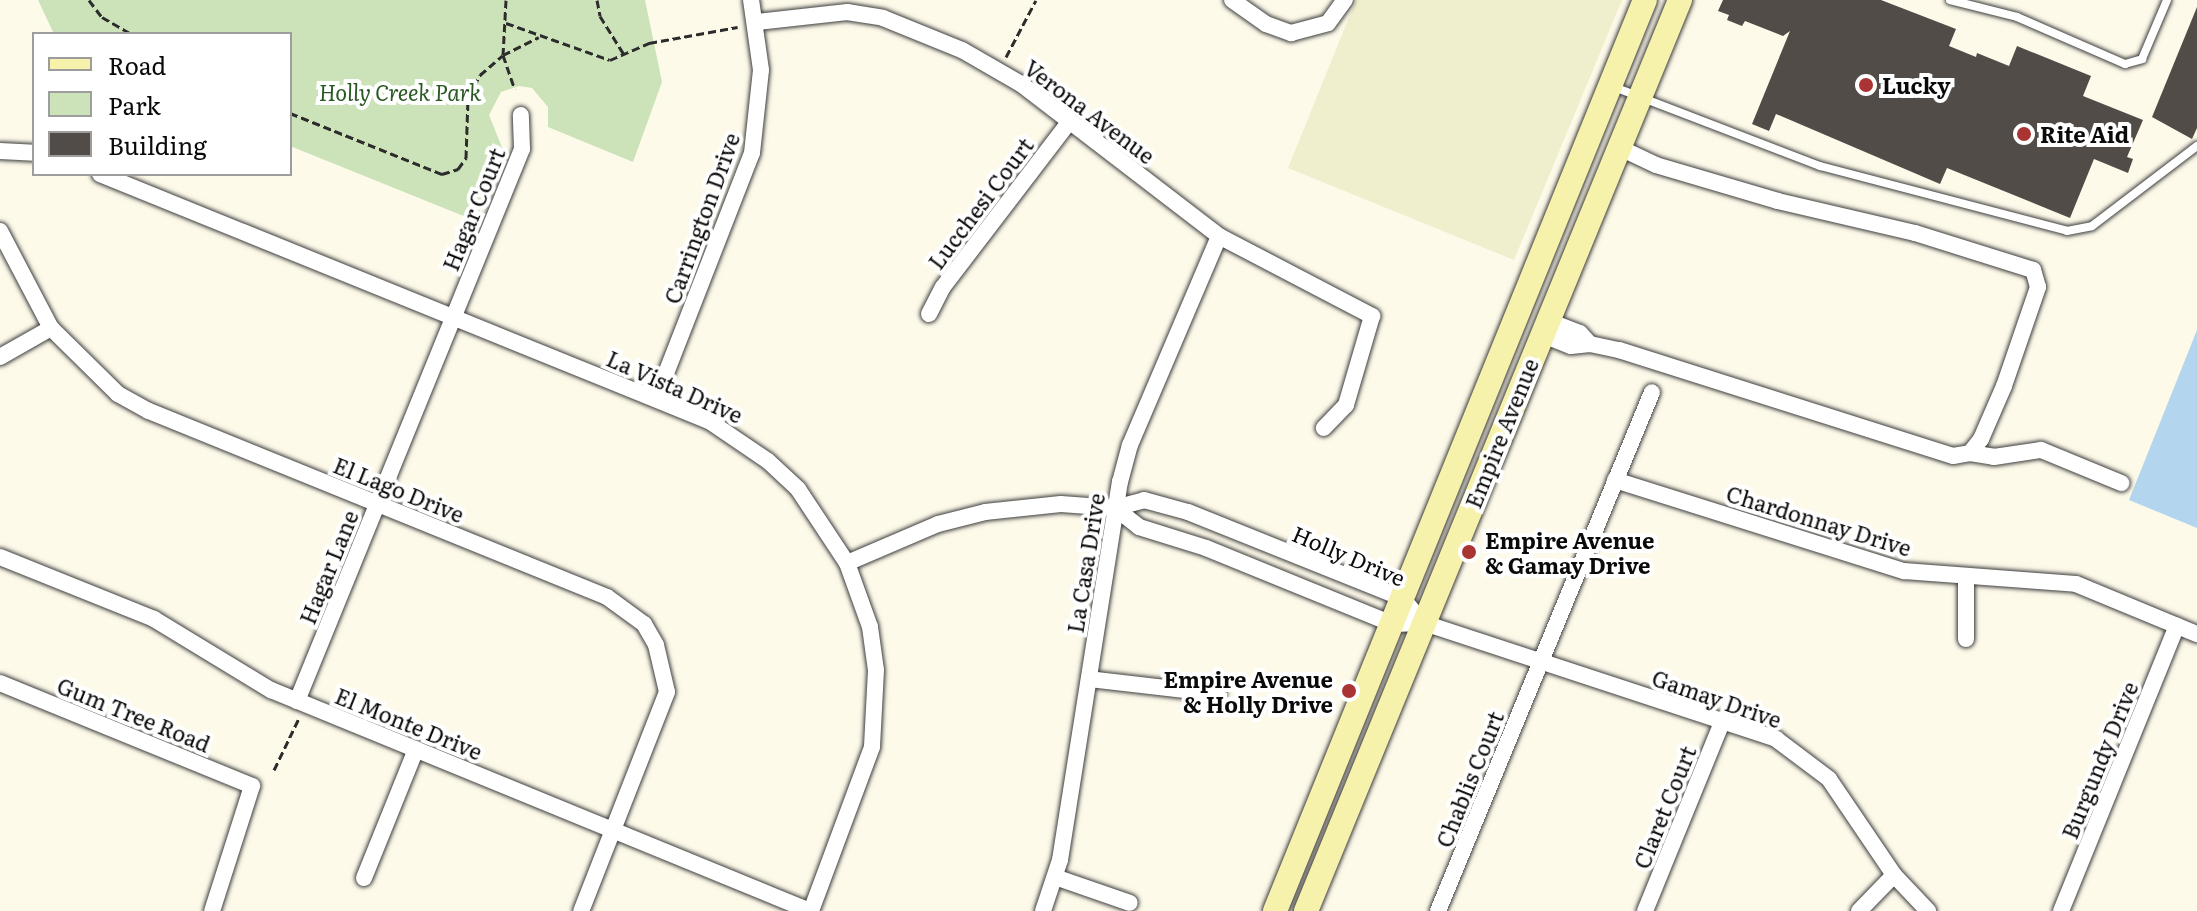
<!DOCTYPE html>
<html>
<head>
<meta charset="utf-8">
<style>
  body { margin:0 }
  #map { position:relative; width:2197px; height:911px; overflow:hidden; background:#fdfaea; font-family:Literata,serif }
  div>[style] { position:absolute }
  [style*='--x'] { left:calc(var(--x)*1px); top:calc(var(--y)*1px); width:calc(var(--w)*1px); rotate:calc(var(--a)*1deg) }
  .farmland>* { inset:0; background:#efeecd }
  .green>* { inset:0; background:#cce2b8 }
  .water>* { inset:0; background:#b4d5ee }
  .building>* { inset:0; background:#514c48 }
  .path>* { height:3px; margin-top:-1.5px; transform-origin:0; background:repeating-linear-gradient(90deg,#2c2c2c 0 8px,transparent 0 12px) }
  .roads { filter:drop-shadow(0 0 2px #3d3d3d) drop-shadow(0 0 2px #3d3d3d) }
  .lane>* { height:8px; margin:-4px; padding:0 4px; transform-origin:4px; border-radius:4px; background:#fff }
  .street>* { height:16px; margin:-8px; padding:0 8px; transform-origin:8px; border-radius:8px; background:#fff }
  .secondary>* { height:24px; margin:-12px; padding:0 12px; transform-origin:12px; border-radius:12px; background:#f6f1ab }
  .dots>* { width:22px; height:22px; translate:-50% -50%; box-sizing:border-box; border:4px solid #fff; border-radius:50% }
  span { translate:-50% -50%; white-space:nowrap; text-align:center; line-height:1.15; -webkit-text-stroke:8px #fff; paint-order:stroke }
  .poi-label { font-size:22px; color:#0a0a0a; font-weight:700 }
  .left { translate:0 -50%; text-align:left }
  .right { translate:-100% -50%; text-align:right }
  .park-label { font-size:22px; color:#2b5923; font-style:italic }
  .street-label { font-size:22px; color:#0a0a0a }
  .legend { position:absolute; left:32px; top:32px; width:260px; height:144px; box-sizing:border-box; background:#fff; border:2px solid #9d9d9d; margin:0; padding:10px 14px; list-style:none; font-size:24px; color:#0a0a0a }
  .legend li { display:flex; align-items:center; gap:16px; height:40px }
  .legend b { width:40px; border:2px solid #9d9d9d }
</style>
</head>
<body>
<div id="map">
  <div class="farmland">
    <i style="clip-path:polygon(1356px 0,1622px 0,1514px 260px,1288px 168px)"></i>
  </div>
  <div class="green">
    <i style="clip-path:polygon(38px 0,645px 0,662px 82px,633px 162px,548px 127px,548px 107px,532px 88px,519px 86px,501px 92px,489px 115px,503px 150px,476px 221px,290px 146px,290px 34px,54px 34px)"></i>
  </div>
  <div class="water">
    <i style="clip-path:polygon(2197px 330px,2197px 528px,2129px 500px)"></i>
  </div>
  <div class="building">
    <i style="clip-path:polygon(1723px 0,1881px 0,1956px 29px,1949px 46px,1976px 57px,1977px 53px,2009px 66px,2017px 46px,2091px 76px,2083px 96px,2143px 120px,2127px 157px,2133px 159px,2128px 173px,2094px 159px,2070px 218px,1947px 168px,1940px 184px,1776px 114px,1769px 131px,1752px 124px,1790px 31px,1783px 36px,1745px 21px,1742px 26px,1727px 20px,1729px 15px,1718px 11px)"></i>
    <i style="clip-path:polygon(2197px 7px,2197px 128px,2192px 139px,2152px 117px)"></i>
  </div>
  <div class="path">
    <i style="--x:89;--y:0;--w:21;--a:53"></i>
    <i style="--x:102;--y:17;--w:34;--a:30"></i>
    <i style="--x:506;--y:0;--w:55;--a:93.1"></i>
    <i style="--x:503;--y:55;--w:36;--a:71"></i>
    <i style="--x:597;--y:0;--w:16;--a:79"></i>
    <i style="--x:600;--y:16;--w:47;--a:58"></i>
    <i style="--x:506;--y:23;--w:110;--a:19.6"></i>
    <i style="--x:610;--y:60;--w:43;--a:-23.6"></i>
    <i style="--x:649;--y:43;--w:90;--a:-10.2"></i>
    <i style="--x:1006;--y:57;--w:64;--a:-62.2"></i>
    <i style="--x:290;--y:113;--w:164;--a:21.9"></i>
    <i style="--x:442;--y:174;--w:17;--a:-17"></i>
    <i style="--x:458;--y:169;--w:14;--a:-54"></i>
    <i style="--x:466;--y:158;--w:61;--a:-88.1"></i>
    <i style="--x:468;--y:97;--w:25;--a:-61"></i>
    <i style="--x:480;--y:75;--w:30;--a:-41"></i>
    <i style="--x:503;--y:55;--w:40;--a:-26.6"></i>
    <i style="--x:274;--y:770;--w:58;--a:-64.3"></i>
  </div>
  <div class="roads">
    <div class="lane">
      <i style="--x:1950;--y:0;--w:69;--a:14.2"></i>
      <i style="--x:2017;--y:17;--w:118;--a:23.5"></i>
      <i style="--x:2125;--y:64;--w:18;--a:-16"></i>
      <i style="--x:2142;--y:59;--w:64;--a:-67"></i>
      <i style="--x:1614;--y:87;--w:221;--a:21"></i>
      <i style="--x:1820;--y:166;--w:255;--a:14.7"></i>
      <i style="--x:2067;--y:231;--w:25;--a:-11"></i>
      <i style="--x:2092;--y:226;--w:132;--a:-37.3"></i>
    </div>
    <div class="street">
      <i style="--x:1232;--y:0;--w:42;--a:35.2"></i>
      <i style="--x:1266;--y:24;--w:27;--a:20"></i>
      <i style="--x:1291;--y:33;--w:38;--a:-15"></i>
      <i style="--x:1328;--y:23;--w:29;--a:-54"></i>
      <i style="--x:757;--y:22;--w:91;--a:-6.3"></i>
      <i style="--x:847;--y:12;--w:36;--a:9"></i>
      <i style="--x:883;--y:18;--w:85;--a:22.1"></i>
      <i style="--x:962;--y:50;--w:68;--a:30"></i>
      <i style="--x:1021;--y:84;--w:250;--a:37.5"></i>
      <i style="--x:1219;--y:236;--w:173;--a:27.6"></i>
      <i style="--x:1372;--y:316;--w:93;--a:106.3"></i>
      <i style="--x:1346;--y:405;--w:32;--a:134"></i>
      <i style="--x:0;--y:151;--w:34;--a:3"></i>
      <i style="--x:100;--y:174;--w:657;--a:22.08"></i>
      <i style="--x:709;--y:421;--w:71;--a:34.1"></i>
      <i style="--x:768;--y:461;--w:41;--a:43"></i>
      <i style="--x:798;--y:489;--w:89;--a:56.5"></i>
      <i style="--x:847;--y:563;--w:68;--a:70.2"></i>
      <i style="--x:870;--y:627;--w:43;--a:82.1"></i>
      <i style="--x:876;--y:670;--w:77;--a:93"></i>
      <i style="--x:872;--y:747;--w:175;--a:110.4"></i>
      <i style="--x:0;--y:231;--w:110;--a:62.3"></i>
      <i style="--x:51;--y:328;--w:94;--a:44.6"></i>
      <i style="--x:118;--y:394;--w:35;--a:29"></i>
      <i style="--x:149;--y:411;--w:494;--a:22.1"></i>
      <i style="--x:607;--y:597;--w:46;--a:36.1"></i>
      <i style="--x:644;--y:624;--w:24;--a:60"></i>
      <i style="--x:656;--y:645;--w:48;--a:76.8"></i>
      <i style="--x:667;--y:692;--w:235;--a:111.4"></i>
      <i style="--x:929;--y:314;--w:30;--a:-63"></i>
      <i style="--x:943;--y:287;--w:208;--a:-52.6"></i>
      <i style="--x:1546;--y:320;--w:36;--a:21"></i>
      <i style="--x:1580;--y:333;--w:15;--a:48"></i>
      <i style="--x:1541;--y:334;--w:32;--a:22"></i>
      <i style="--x:1571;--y:346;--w:19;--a:-6"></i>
      <i style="--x:1590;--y:344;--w:30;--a:12"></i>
      <i style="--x:1619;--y:350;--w:350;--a:17.6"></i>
      <i style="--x:1953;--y:456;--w:17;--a:-10"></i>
      <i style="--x:1970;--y:453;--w:18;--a:-52"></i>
      <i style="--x:1981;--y:439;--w:58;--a:-66.5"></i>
      <i style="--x:2004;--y:386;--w:105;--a:-71"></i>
      <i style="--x:2038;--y:287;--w:18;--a:-106"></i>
      <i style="--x:2033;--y:270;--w:124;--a:-162.6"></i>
      <i style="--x:1915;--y:233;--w:141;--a:-166.9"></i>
      <i style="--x:1778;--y:201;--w:127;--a:-163.6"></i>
      <i style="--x:1656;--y:165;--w:42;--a:-154.7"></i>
      <i style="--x:0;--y:357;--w:59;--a:-29.6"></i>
      <i style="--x:656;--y:399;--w:264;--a:-68.7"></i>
      <i style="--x:752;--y:153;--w:83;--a:-83.8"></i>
      <i style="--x:761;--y:70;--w:71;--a:-98.1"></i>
      <i style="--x:1970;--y:453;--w:24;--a:9"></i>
      <i style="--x:1994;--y:457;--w:48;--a:-8.5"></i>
      <i style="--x:2041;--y:450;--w:87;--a:22.4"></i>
      <i style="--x:1615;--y:480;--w:303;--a:17.5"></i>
      <i style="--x:1904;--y:571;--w:172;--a:4.3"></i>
      <i style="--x:2076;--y:584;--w:131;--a:22.5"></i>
      <i style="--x:1115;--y:508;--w:31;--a:38"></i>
      <i style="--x:1139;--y:527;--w:70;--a:17.4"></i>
      <i style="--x:1206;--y:548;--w:201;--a:22.2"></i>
      <i style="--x:1392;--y:624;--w:32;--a:-2"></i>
      <i style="--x:1424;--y:623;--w:371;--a:18.2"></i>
      <i style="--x:1776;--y:739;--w:66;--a:37"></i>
      <i style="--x:1829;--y:779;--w:116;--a:55.9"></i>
      <i style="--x:1894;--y:875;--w:50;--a:46.6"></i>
      <i style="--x:0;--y:557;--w:166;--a:21.9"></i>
      <i style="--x:154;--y:619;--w:137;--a:31.3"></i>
      <i style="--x:271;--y:690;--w:583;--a:22.29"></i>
      <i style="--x:847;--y:563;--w:99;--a:-23.2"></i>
      <i style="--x:938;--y:524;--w:49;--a:-14.3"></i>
      <i style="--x:985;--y:512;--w:76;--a:-6"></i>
      <i style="--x:1061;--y:504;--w:54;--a:4.2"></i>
      <i style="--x:1115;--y:508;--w:30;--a:-15"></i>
      <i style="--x:1144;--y:500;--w:46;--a:15.3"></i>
      <i style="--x:1188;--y:512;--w:231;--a:21.9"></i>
      <i style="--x:1402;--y:598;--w:33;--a:49"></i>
      <i style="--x:1966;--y:639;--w:63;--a:-90"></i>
      <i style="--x:1089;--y:679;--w:130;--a:6.6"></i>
      <i style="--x:0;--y:683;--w:272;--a:22.2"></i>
      <i style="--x:252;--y:786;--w:131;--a:107.7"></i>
      <i style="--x:297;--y:701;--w:596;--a:-67.82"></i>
      <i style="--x:522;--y:149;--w:34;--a:-92"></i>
      <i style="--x:1055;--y:877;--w:79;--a:19.1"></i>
      <i style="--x:364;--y:878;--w:139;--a:-68"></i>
      <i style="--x:1043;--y:911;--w:54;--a:-71.6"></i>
      <i style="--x:1060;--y:860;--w:383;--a:-81"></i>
      <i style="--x:1120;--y:482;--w:38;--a:-75"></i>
      <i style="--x:1130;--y:445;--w:227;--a:-66.9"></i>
      <i style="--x:1438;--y:911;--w:561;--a:-67.59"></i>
      <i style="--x:1645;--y:911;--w:206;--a:-67.8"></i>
      <i style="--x:1859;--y:911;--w:50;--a:-45.8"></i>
      <i style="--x:2061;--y:911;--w:308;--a:-67.9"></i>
    </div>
    <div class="secondary">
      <i style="--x:1275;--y:911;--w:983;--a:-67.9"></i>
      <i style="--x:1306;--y:911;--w:985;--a:-67.68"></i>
    </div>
  </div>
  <div class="dots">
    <i style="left:1866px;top:85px;background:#a33"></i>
    <i style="left:2024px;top:134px;background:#a33"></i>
    <i style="left:1469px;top:552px;background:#a33"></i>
    <i style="left:1349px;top:691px;background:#a33"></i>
  </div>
  <div class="poi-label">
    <span class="left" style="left:1882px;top:85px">Lucky</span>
    <span class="left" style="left:2040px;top:134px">Rite Aid</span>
    <span class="left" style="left:1485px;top:552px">Empire Avenue<br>&amp; Gamay Drive</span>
    <span class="right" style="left:1333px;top:691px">Empire Avenue<br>&amp; Holly Drive</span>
  </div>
  <div class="park-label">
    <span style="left:400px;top:92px">Holly Creek Park</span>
  </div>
  <div class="street-label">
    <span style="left:1090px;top:111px;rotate:37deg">Verona Avenue</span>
    <span style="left:980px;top:203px;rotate:-53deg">Lucchesi Court</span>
    <span style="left:473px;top:209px;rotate:-68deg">Hagar Court</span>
    <span style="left:701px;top:218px;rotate:-70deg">Carrington Drive</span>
    <span style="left:675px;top:386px;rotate:24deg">La Vista Drive</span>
    <span style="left:1501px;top:433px;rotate:-68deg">Empire Avenue</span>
    <span style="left:399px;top:489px;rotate:22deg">El Lago Drive</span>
    <span style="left:1819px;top:520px;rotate:17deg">Chardonnay Drive</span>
    <span style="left:1349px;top:555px;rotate:23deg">Holly Drive</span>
    <span style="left:1085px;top:563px;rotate:-81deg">La Casa Drive</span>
    <span style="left:328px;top:567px;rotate:-68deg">Hagar Lane</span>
    <span style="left:1717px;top:698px;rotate:19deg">Gamay Drive</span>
    <span style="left:134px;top:714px;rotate:22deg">Gum Tree Road</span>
    <span style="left:409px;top:723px;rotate:22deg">El Monte Drive</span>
    <span style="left:2099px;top:760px;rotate:-68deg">Burgundy Drive</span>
    <span style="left:1469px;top:779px;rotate:-68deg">Chablis Court</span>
    <span style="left:1664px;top:807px;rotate:-68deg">Claret Court</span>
  </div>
  <ul class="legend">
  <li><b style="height:10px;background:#f6f1ab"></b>Road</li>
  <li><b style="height:22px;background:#cce2b8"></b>Park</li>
  <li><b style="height:22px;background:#514c48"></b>Building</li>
  </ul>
</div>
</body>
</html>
